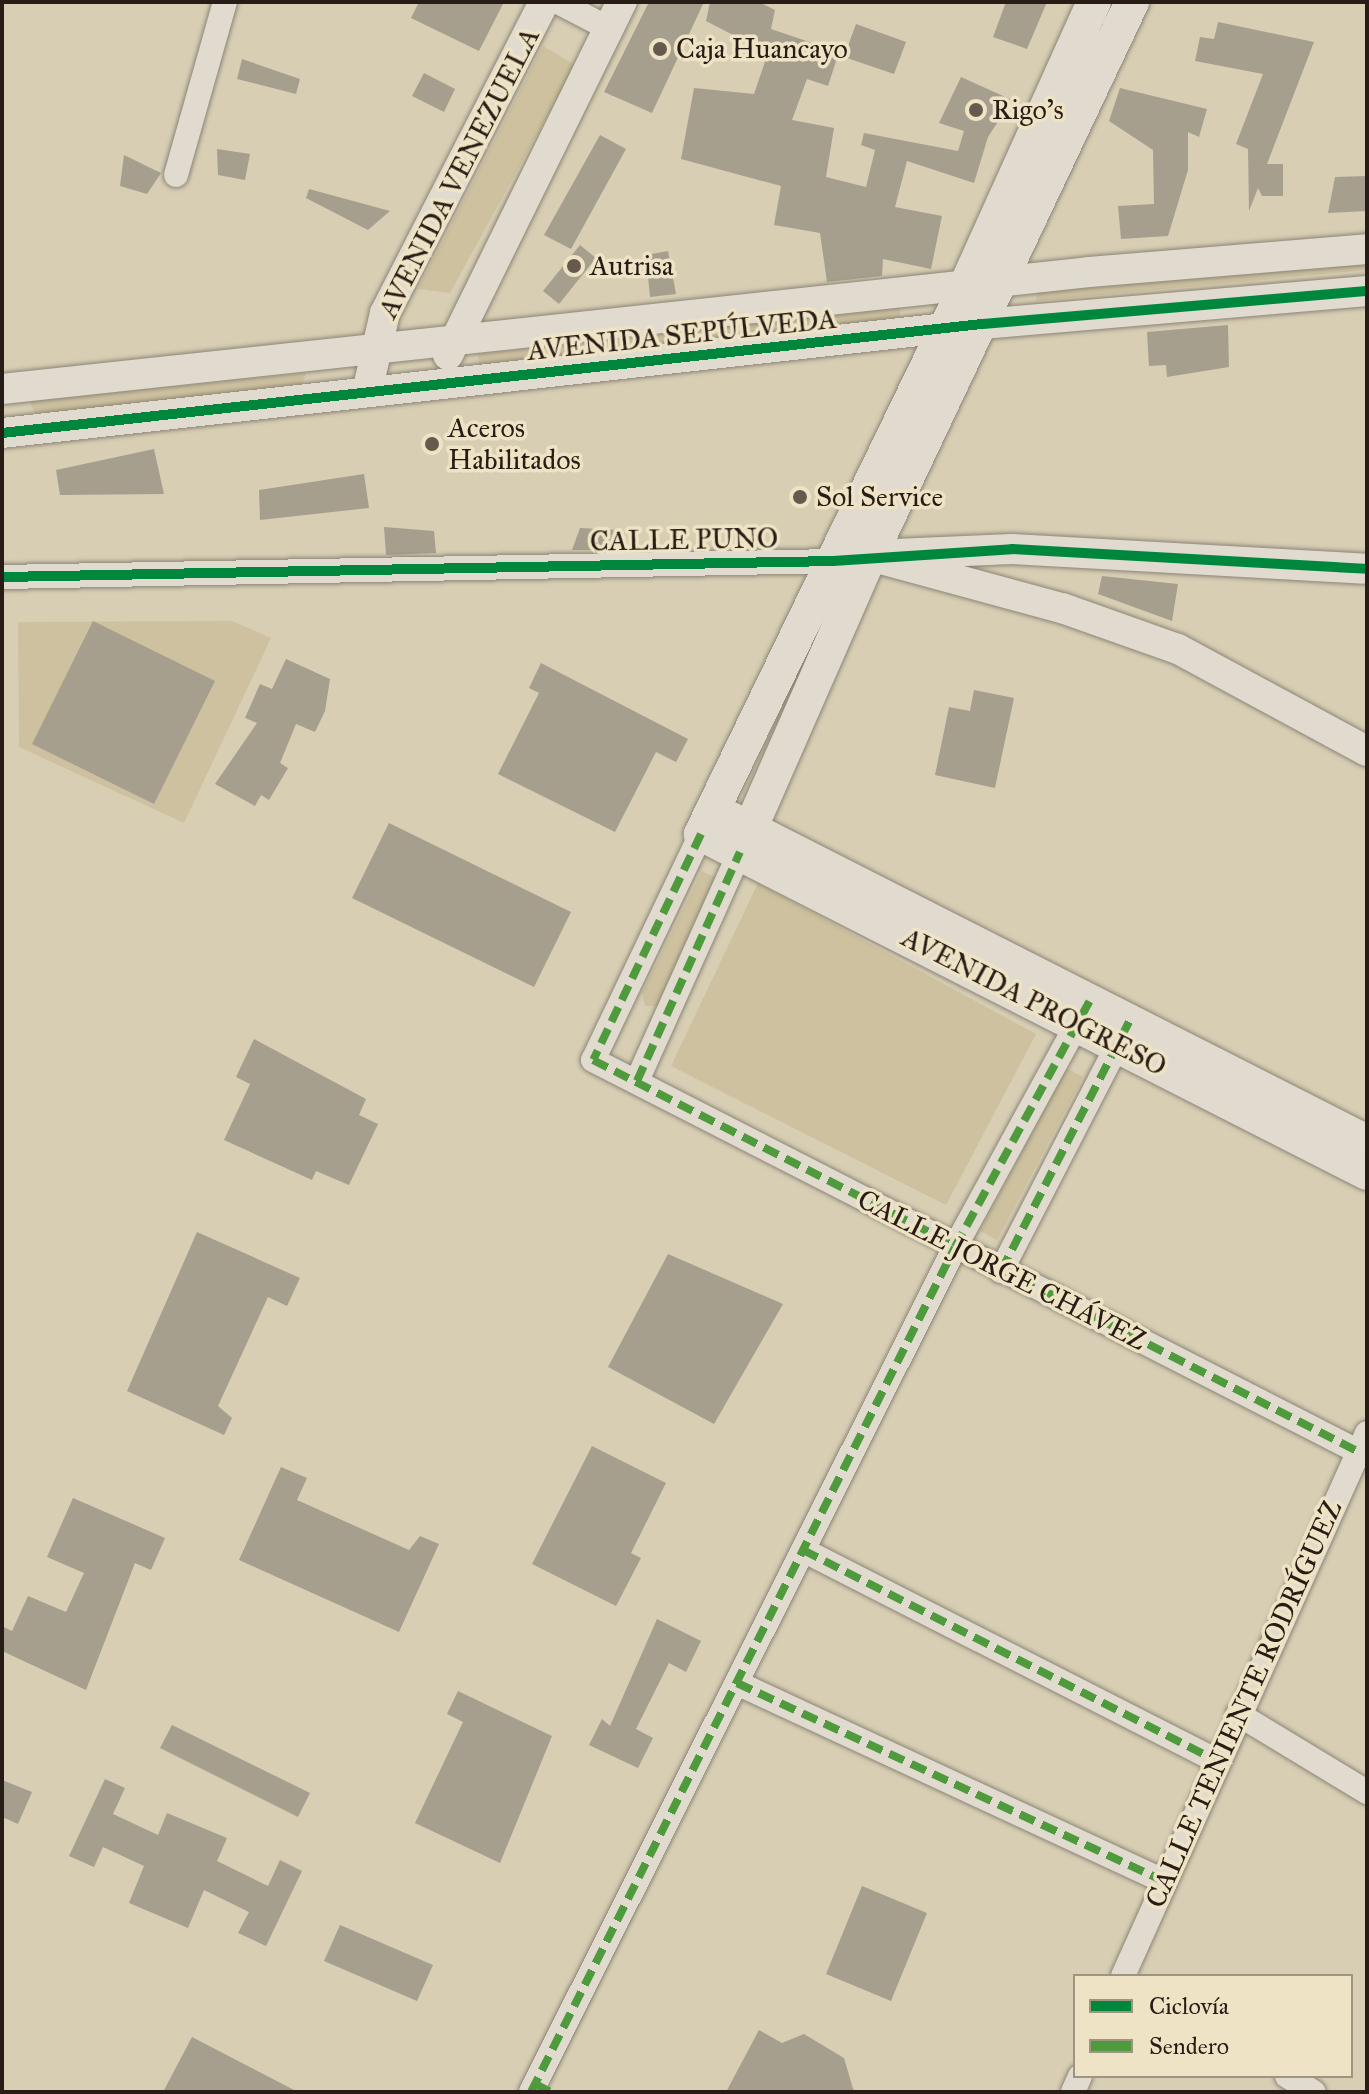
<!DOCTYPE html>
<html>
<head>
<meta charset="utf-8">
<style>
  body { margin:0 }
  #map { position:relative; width:1369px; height:2094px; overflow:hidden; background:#d7ceb4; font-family:"IM FELL Great Primer",serif }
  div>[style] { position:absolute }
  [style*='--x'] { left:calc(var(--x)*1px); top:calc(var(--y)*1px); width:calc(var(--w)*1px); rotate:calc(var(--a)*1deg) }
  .green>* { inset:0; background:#cdc19f }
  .building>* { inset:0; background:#a69f8e }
  .roads { filter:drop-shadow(0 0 2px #8c8576) drop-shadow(0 0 2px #8c8576) }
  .minor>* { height:24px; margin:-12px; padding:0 12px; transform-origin:12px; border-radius:12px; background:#e0dbce }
  .tertiary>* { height:30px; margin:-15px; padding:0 15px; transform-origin:15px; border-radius:15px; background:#e0dbce }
  .secondary>* { height:34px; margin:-17px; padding:0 17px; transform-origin:17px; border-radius:17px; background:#e0dbce }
  .quiet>* { height:8px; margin-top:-4px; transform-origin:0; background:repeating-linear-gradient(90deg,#4e9a3d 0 16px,transparent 0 24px) }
  .cycleway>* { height:10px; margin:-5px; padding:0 5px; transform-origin:5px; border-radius:5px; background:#00873e }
  .dots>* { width:22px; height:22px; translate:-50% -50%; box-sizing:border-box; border:4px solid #eee4c5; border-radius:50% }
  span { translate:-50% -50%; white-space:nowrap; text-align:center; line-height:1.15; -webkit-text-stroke:7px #eee4c5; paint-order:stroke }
  .poi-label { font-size:28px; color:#281c16 }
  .left { translate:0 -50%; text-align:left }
  .street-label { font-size:28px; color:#281c16 }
  .frame { position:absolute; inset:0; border:4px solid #281c16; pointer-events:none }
  .legend { position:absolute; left:1073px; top:1974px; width:280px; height:104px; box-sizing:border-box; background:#eee4c5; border:2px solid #9f947f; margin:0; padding:10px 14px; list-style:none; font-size:24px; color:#281c16 }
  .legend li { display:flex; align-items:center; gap:16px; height:40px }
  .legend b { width:40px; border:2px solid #9f947f }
</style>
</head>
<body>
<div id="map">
  <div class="green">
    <i style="clip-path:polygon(543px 46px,575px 65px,450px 293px,418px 289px)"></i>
    <i style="clip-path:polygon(1367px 257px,1367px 270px,1036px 301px,1037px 290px)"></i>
    <i style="clip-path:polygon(900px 307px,900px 319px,480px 370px,478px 354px)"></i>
    <i style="clip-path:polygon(306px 373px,300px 389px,35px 414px,30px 401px)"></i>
    <i style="clip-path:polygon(232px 621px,271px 638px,184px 823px,19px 747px,18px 622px)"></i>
    <i style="clip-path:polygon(702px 871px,716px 878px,662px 1006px,645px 1006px,642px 993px)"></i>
    <i style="clip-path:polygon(758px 883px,1036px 1034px,946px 1205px,671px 1066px)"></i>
    <i style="clip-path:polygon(1066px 1068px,1083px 1077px,997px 1240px,980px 1231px)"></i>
  </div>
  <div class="building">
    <i style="clip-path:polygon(419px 2px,504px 2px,479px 51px,411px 18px)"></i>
    <i style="clip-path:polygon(649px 2px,704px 2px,652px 113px,604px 92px)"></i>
    <i style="clip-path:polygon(710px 2px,759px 2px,775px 10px,771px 29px,839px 52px,828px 86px,807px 79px,792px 120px,834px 128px,826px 177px,866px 187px,875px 150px,861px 145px,864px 133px,958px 151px,964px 131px,939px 123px,961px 77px,1012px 100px,988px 137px,974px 183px,907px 161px,895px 207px,942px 216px,931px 269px,883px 259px,882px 276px,827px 282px,820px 233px,774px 225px,781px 186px,681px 159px,694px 88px,754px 94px,768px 53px,706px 21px)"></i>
    <i style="clip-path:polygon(1006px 2px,1047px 2px,1027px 49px,993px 37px)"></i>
    <i style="clip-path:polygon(1218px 22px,1314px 42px,1267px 164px,1283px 164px,1283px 196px,1262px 196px,1258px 188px,1249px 211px,1248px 149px,1236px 144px,1263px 74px,1195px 61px,1200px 37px,1214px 39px)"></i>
    <i style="clip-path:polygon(856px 24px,906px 42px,894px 74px,844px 57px)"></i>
    <i style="clip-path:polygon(242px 59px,300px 79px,296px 94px,237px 79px)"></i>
    <i style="clip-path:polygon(424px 73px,455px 89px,444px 112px,412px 96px)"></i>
    <i style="clip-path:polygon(1120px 88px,1207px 109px,1199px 137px,1188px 132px,1188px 170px,1168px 236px,1121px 239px,1118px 206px,1154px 204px,1153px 150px,1109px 121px)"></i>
    <i style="clip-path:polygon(600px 135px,626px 149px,571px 249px,544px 235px)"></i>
    <i style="clip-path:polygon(217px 149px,250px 154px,245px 180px,218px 175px)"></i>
    <i style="clip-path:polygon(124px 155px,161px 173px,147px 194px,120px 186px)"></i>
    <i style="clip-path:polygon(1367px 176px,1367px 211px,1328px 213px,1335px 177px)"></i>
    <i style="clip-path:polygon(309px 189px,390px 211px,368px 230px,306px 198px)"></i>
    <i style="clip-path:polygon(580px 245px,596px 258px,559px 304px,543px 291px)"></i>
    <i style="clip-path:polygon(668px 251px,676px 294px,650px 297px,646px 255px)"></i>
    <i style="clip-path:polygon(1228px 325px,1229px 367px,1167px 377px,1166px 365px,1149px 366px,1147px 332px)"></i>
    <i style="clip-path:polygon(154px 449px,164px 494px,60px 495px,56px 470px)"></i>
    <i style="clip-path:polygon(364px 474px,369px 508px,260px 520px,259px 490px)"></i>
    <i style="clip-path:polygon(384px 527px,434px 531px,436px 553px,386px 555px)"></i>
    <i style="clip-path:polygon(580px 528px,618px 530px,614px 550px,572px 550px)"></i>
    <i style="clip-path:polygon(1102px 576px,1178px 584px,1172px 621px,1098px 594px)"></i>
    <i style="clip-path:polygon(93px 621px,215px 681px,154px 804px,32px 744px)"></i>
    <i style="clip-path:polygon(286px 659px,330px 679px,325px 711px,315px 732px,296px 724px,280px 763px,288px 768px,269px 800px,261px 795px,255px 806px,215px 784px,257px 723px,245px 718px,260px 684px,272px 689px)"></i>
    <i style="clip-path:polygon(541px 663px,688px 739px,676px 762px,656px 752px,615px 832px,498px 774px,539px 693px,529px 688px)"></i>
    <i style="clip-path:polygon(974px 690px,1014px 698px,995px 788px,935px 775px,949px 707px,970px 711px)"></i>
    <i style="clip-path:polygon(389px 823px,571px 912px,534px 987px,352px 898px)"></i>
    <i style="clip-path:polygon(254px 1039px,366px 1099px,359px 1115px,378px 1124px,349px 1185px,316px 1171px,312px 1180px,224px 1140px,250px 1084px,236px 1077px)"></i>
    <i style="clip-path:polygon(197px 1232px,300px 1278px,287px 1306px,268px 1297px,218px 1406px,232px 1418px,224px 1435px,127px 1391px)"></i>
    <i style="clip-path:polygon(668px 1254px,783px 1304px,714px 1424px,608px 1367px)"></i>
    <i style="clip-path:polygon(592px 1446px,666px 1483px,631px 1553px,641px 1558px,616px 1606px,532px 1564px)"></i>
    <i style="clip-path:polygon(281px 1467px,307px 1478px,297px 1500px,409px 1550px,420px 1536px,439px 1544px,399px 1632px,239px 1560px)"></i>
    <i style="clip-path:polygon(73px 1498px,165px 1538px,151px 1570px,135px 1563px,86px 1690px,2px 1651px,2px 1626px,12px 1631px,28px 1596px,66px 1612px,84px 1573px,47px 1557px)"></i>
    <i style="clip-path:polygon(657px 1619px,701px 1641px,686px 1672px,669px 1663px,636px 1729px,653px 1738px,638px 1768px,589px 1745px,602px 1719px,610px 1726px)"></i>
    <i style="clip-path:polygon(458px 1691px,552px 1736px,500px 1863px,415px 1823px,463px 1722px,447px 1714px)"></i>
    <i style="clip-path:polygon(172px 1725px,310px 1793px,298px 1817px,160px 1748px)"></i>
    <i style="clip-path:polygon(105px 1779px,125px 1788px,113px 1814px,158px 1835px,167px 1813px,227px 1838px,217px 1861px,268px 1886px,280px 1860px,302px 1871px,266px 1946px,238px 1933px,249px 1912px,204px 1890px,188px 1928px,129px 1903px,144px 1866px,103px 1847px,94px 1867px,69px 1856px)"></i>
    <i style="clip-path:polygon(2px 1780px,32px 1792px,18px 1824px,2px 1817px)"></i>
    <i style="clip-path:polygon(862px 1886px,927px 1913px,891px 2001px,826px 1974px)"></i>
    <i style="clip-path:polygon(340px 1925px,433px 1965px,417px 2001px,324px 1961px)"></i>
    <i style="clip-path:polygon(759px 2030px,782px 2043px,804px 2034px,844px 2058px,854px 2092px,726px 2092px)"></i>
    <i style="clip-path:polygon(192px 2037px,298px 2092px,163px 2092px)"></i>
  </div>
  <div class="roads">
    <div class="minor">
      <i style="--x:558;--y:2;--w:56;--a:27.5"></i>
      <i style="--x:176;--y:175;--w:180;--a:-74.2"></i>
      <i style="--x:2;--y:577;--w:831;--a:-1.1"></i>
      <i style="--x:701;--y:834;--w:250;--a:115.5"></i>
      <i style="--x:593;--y:1060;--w:869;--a:27.1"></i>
      <i style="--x:637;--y:1081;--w:251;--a:-65.8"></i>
      <i style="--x:1001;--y:1271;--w:270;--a:-62.7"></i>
      <i style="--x:803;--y:1550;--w:465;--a:27"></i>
      <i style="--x:737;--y:1683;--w:470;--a:24.9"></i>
      <i style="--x:1238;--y:1714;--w:151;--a:31.2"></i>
      <i style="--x:1123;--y:1976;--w:595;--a:-65.8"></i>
      <i style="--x:1287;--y:2076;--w:31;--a:31"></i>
      <i style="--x:531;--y:2092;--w:945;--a:-63.35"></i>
      <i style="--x:955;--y:1247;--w:267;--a:-61.3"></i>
      <i style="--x:1073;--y:2092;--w:17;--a:-66"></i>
    </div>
    <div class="tertiary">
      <i style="--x:448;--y:355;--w:394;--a:-63.8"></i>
      <i style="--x:2;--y:389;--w:1093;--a:-6.14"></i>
      <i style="--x:1089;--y:272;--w:279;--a:-4.7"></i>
      <i style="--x:367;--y:392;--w:81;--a:-77.2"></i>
      <i style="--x:385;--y:313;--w:349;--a:-62.9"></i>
      <i style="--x:2;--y:433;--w:986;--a:-6.35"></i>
      <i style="--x:982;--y:324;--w:386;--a:-4.9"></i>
      <i style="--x:895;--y:554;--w:117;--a:-2.4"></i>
      <i style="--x:1012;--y:549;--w:356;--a:3.2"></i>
      <i style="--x:870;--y:556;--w:199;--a:15.2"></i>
      <i style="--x:1062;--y:608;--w:123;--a:19.5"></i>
      <i style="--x:1178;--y:649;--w:215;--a:28.4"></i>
    </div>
    <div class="secondary">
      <i style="--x:1094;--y:2;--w:312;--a:114.3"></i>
      <i style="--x:966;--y:286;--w:609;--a:115.81"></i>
      <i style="--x:701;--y:834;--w:747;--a:26.98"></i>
      <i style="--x:731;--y:819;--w:713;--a:26.92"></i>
      <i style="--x:740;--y:852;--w:323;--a:-66.3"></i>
      <i style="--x:870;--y:556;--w:613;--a:-64.69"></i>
    </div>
  </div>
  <div class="quiet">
    <i style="--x:701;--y:834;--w:250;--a:115.5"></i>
    <i style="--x:593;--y:1060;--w:860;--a:27.1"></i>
    <i style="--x:637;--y:1081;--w:251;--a:-65.8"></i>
    <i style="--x:1001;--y:1271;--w:282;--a:-62.8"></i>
    <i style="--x:803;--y:1550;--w:465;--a:27"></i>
    <i style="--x:737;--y:1683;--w:470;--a:24.9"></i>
    <i style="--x:535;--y:2084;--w:18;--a:27"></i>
    <i style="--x:531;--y:2092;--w:945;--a:-63.35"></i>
    <i style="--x:955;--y:1247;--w:281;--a:-61.3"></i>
  </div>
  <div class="cycleway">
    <i style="--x:2;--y:433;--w:986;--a:-6.35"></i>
    <i style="--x:982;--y:324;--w:386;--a:-4.9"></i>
    <i style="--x:2;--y:577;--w:831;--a:-1.1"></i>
    <i style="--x:833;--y:561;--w:179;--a:-3.8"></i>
    <i style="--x:1012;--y:549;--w:356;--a:3.2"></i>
  </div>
  <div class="dots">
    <i style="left:660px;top:49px;background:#655a4d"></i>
    <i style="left:976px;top:110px;background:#655a4d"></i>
    <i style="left:574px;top:266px;background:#655a4d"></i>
    <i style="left:432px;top:444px;background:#655a4d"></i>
    <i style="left:800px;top:497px;background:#655a4d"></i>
  </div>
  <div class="poi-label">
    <span class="left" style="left:676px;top:49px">Caja Huancayo</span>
    <span class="left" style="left:992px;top:110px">Rigo's</span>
    <span class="left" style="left:590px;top:266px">Autrisa</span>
    <span class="left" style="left:448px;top:444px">Aceros<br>Habilitados</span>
    <span class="left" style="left:816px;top:497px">Sol Service</span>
  </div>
  <div class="street-label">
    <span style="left:459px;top:173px;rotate:-63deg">AVENIDA VENEZUELA</span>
    <span style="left:682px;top:335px;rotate:-6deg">AVENIDA SEPÚLVEDA</span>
    <span style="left:684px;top:540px;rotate:-1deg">CALLE PUNO</span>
    <span style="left:1034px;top:1002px;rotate:27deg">AVENIDA PROGRESO</span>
    <span style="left:1002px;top:1270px;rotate:27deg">CALLE JORGE CHÁVEZ</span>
    <span style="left:1244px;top:1704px;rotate:-66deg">CALLE TENIENTE RODRÍGUEZ</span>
  </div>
  <div class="frame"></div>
  <ul class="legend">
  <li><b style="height:10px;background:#00873e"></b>Ciclovía</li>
  <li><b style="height:10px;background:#4e9a3d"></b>Sendero</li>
  </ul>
</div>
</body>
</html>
